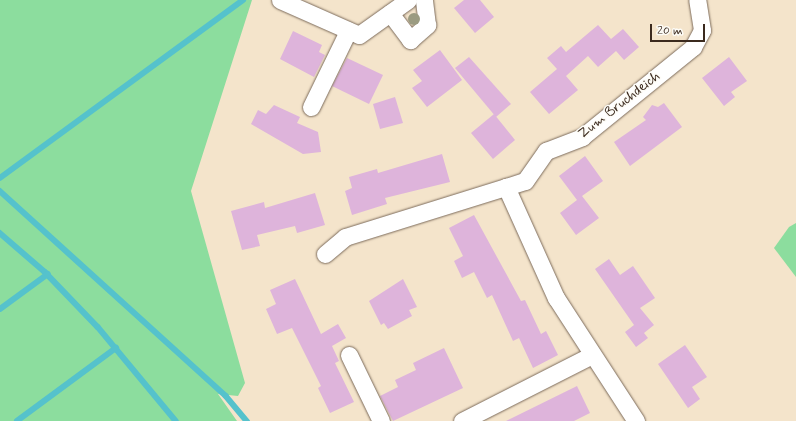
<!DOCTYPE html>
<html>
<head>
<meta charset="utf-8">
<style>
  body { margin:0 }
  #map { position:relative; width:796px; height:421px; overflow:hidden; background:#f4e4cb; font-family:Mynerve,sans-serif }
  div>[style] { position:absolute }
  [style*='--x'] { left:calc(var(--x)*1px); top:calc(var(--y)*1px); width:calc(var(--w)*1px); rotate:calc(var(--a)*1deg) }
  .green>* { inset:0; background:#8cdd9e }
  .stream>* { height:5.5px; margin:-2.75px; padding:0 2.75px; transform-origin:2.75px; border-radius:2.75px; background:#55c2cc }
  .building>* { inset:0; background:#deb4db }
  .roads { filter:drop-shadow(0 0 1px #7c6b5b) drop-shadow(0 0 1px #7c6b5b) }
  .street>* { height:17px; margin:-8.5px; padding:0 8.5px; transform-origin:8.5px; border-radius:8.5px; background:#fff }
  .trees>* { width:12px; height:12px; margin:-6px; border-radius:50%; background:#9b9b81 }
  span { translate:-50% -50%; white-space:nowrap; text-align:center; line-height:1.15; -webkit-text-stroke:3px #fdfcf7; paint-order:stroke }
  .street-label { font-size:14px; color:#3b2a1e }
  .scale { position:absolute; left:650px; top:24px; width:55px; height:18px; box-sizing:border-box; border:2px solid #3b2a1e; border-top:0; padding-left:5px; font-size:12px; line-height:14px; white-space:nowrap; color:#3b2a1e; -webkit-text-stroke:3px #fdfcf7; paint-order:stroke }
</style>
</head>
<body>
<div id="map">
  <div class="green">
    <i style="clip-path:polygon(0 0,252px 0,191px 191px,245px 383px,238px 396px,218px 394px,237px 421px,0 421px)"></i>
    <i style="clip-path:polygon(796px 223px,796px 277px,774px 248px,789px 227px)"></i>
  </div>
  <div class="stream">
    <i style="--x:0;--y:178;--w:301;--a:-36.2"></i>
    <i style="--x:0;--y:191;--w:305;--a:42.2"></i>
    <i style="--x:226;--y:396;--w:33;--a:50"></i>
    <i style="--x:0;--y:233;--w:60;--a:40.9"></i>
    <i style="--x:45;--y:272;--w:76;--a:46.1"></i>
    <i style="--x:98;--y:327;--w:122;--a:50.3"></i>
    <i style="--x:0;--y:309;--w:59;--a:-36.1"></i>
    <i style="--x:17;--y:421;--w:123;--a:-36.4"></i>
  </div>
  <div class="building">
    <i style="clip-path:polygon(464px 0,480px 0,494px 17px,475px 33px,454px 8px)"></i>
    <i style="clip-path:polygon(598px 25px,611px 39px,623px 29px,639px 47px,624px 60px,616px 51px,598px 67px,588px 56px,566px 76px,578px 90px,549px 114px,530px 92px,557px 69px,547px 58px,561px 46px,566px 52px)"></i>
    <i style="clip-path:polygon(293px 31px,322px 45px,319px 52px,325px 55px,314px 77px,280px 59px)"></i>
    <i style="clip-path:polygon(440px 50px,462px 80px,427px 107px,412px 88px,422px 81px,413px 70px)"></i>
    <i style="clip-path:polygon(469px 57px,511px 104px,496px 117px,455px 68px)"></i>
    <i style="clip-path:polygon(729px 57px,747px 81px,731px 92px,735px 97px,724px 106px,702px 78px)"></i>
    <i style="clip-path:polygon(347px 58px,383px 75px,369px 104px,332px 86px)"></i>
    <i style="clip-path:polygon(395px 97px,403px 123px,380px 129px,373px 104px)"></i>
    <i style="clip-path:polygon(664px 103px,682px 127px,630px 166px,614px 142px,646px 120px,643px 117px,652px 105px,658px 107px)"></i>
    <i style="clip-path:polygon(274px 105px,300px 117px,297px 123px,318px 132px,321px 152px,303px 154px,251px 124px,258px 110px,266px 114px)"></i>
    <i style="clip-path:polygon(494px 114px,515px 140px,493px 159px,471px 133px)"></i>
    <i style="clip-path:polygon(442px 154px,450px 182px,385px 198px,387px 204px,352px 215px,345px 191px,352px 188px,349px 177px,377px 169px,378px 173px)"></i>
    <i style="clip-path:polygon(585px 156px,603px 181px,582px 196px,599px 218px,576px 235px,560px 213px,577px 200px,559px 176px)"></i>
    <i style="clip-path:polygon(315px 193px,325px 225px,297px 233px,295px 226px,257px 235px,260px 246px,242px 250px,231px 211px,264px 202px,265px 208px)"></i>
    <i style="clip-path:polygon(474px 215px,521px 301px,525px 300px,541px 334px,546px 331px,558px 355px,533px 368px,519px 338px,513px 341px,492px 295px,487px 298px,474px 272px,462px 278px,454px 261px,463px 256px,449px 228px)"></i>
    <i style="clip-path:polygon(609px 259px,620px 275px,633px 266px,655px 298px,640px 308px,654px 325px,644px 333px,648px 338px,636px 347px,625px 332px,634px 325px,595px 269px)"></i>
    <i style="clip-path:polygon(295px 279px,321px 334px,338px 324px,346px 338px,332px 346px,339px 361px,335px 363px,354px 402px,330px 413px,318px 388px,321px 386px,292px 328px,277px 334px,266px 309px,276px 304px,270px 290px)"></i>
    <i style="clip-path:polygon(403px 279px,417px 307px,409px 310px,412px 316px,388px 329px,384px 323px,381px 325px,369px 301px)"></i>
    <i style="clip-path:polygon(685px 345px,707px 377px,692px 387px,700px 399px,688px 408px,658px 364px)"></i>
    <i style="clip-path:polygon(444px 348px,463px 388px,393px 421px,380px 396px,398px 387px,395px 380px,416px 370px,413px 363px)"></i>
    <i style="clip-path:polygon(577px 386px,590px 413px,574px 421px,506px 421px)"></i>
  </div>
  <div class="roads">
    <div class="street">
      <i style="--x:280;--y:0;--w:86;--a:23.9"></i>
      <i style="--x:359;--y:35;--w:60;--a:-35.5"></i>
      <i style="--x:390;--y:13;--w:34;--a:53"></i>
      <i style="--x:410;--y:40;--w:23;--a:-41"></i>
      <i style="--x:427;--y:25;--w:25;--a:-97"></i>
      <i style="--x:311;--y:107;--w:85;--a:-64"></i>
      <i style="--x:325;--y:254;--w:26;--a:-40"></i>
      <i style="--x:345;--y:237;--w:169;--a:-17.3"></i>
      <i style="--x:349;--y:355;--w:73;--a:64.1"></i>
      <i style="--x:462;--y:421;--w:146;--a:-26.9"></i>
      <i style="--x:636;--y:421;--w:147;--a:-123"></i>
      <i style="--x:556;--y:298;--w:122;--a:-114.2"></i>
      <i style="--x:506;--y:187;--w:20;--a:-18"></i>
      <i style="--x:525;--y:181;--w:37;--a:-55"></i>
      <i style="--x:546;--y:151;--w:39;--a:-21"></i>
      <i style="--x:582;--y:137;--w:143;--a:-39"></i>
      <i style="--x:693;--y:47;--w:19;--a:-62"></i>
      <i style="--x:702;--y:30;--w:30;--a:-99"></i>
    </div>
  </div>
  <div class="trees">
    <i style="left:414px;top:19px"></i>
  </div>
  <div class="street-label">
    <span style="left:619px;top:105px;rotate:-38deg">Zum Bruchdeich</span>
  </div>
  <div class="scale">20 m</div>
</div>
</body>
</html>
